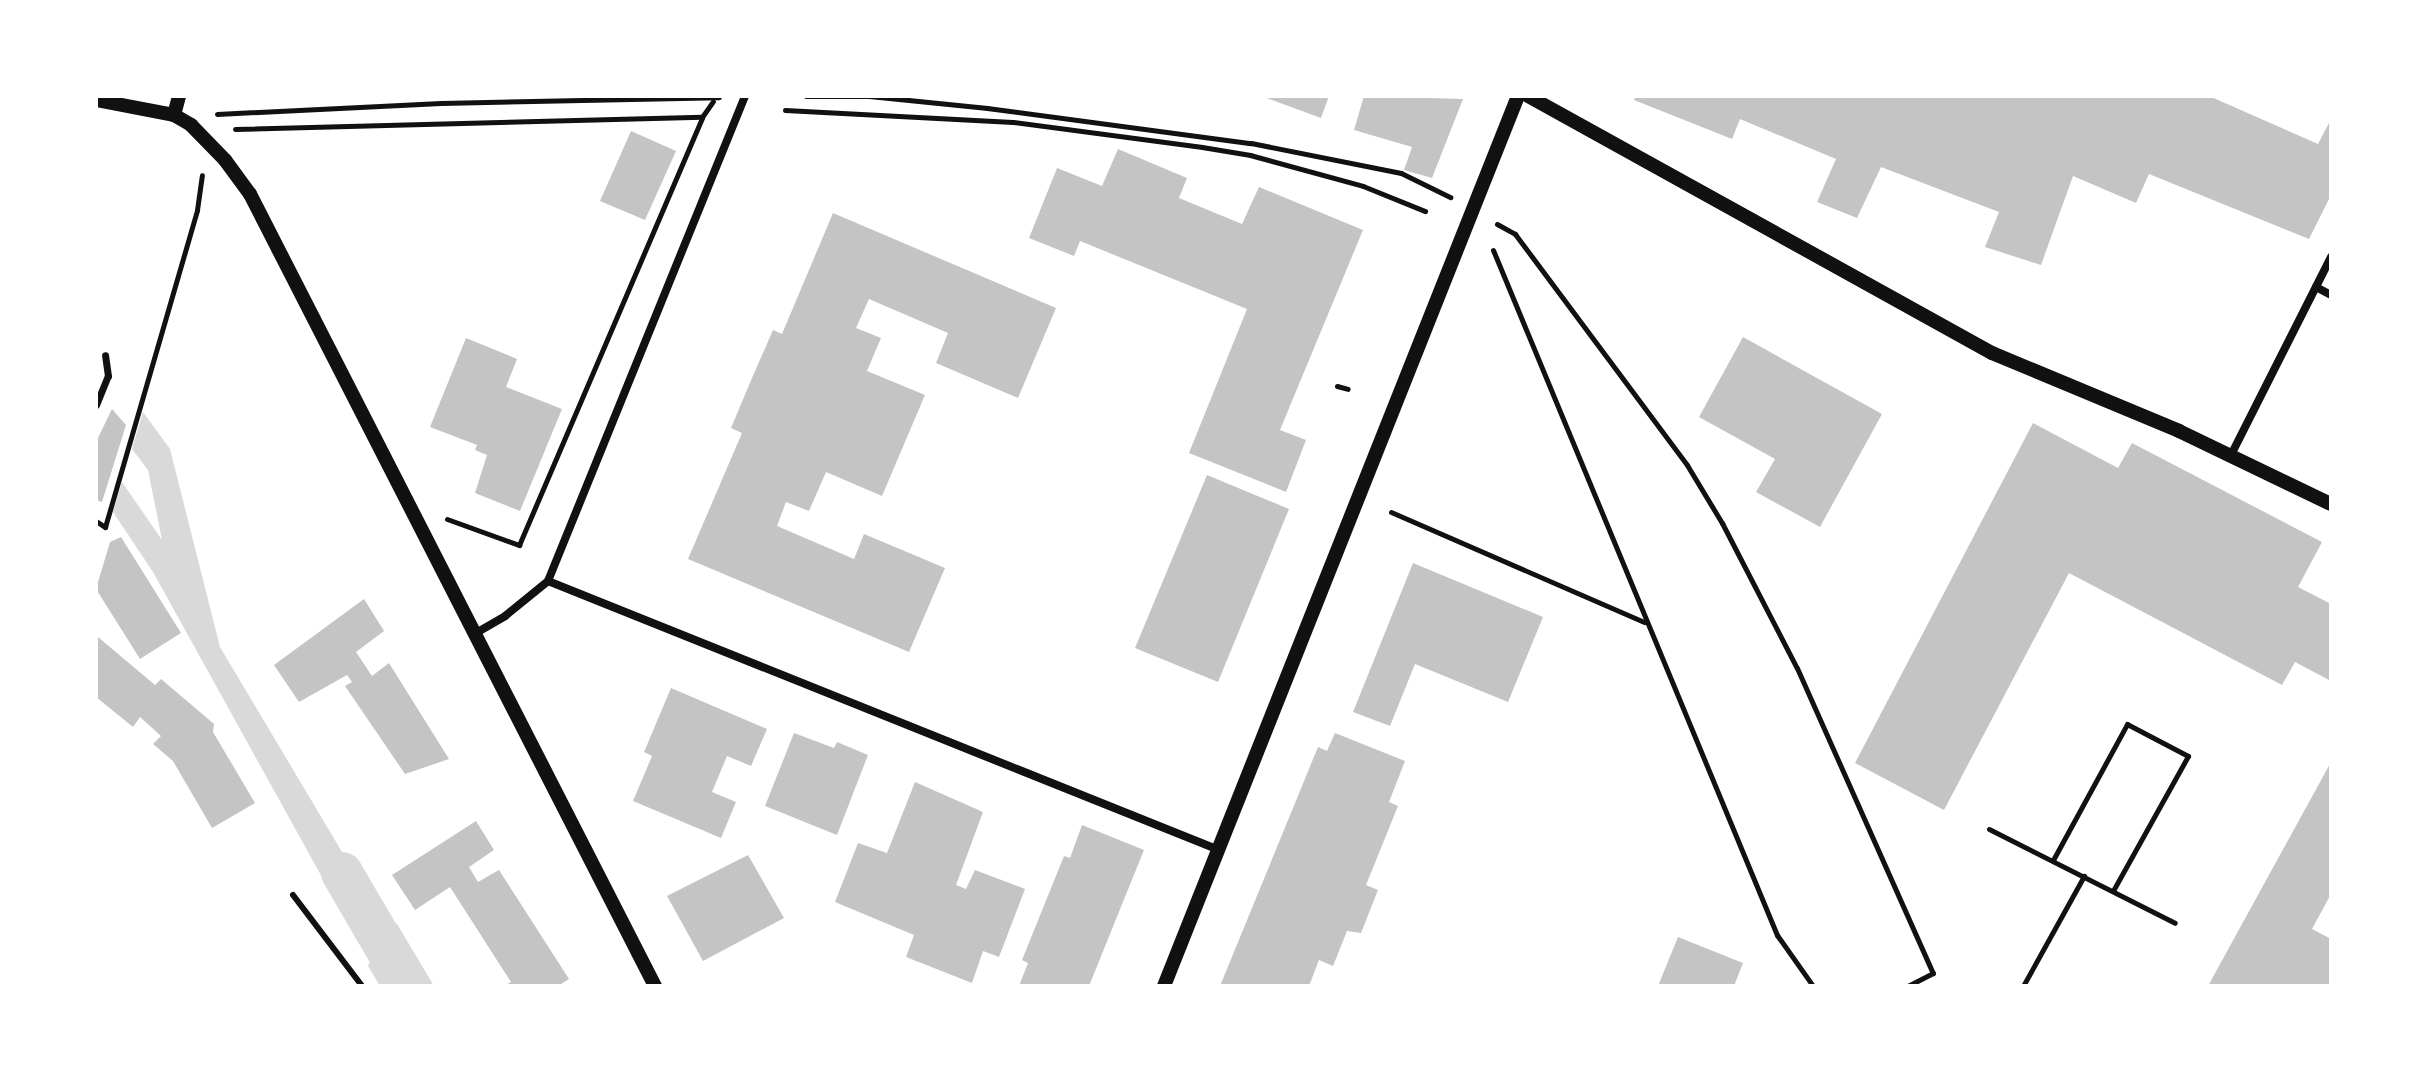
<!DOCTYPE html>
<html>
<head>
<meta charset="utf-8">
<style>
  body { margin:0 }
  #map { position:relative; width:2427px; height:1082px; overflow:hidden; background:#fff; font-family:"Source Sans 3",sans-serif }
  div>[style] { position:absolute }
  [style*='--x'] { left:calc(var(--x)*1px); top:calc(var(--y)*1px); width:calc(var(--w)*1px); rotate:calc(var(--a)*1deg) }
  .water>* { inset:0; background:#d9d9d9 }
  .canal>* { height:42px; margin:-21px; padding:0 21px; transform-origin:21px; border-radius:21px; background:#d9d9d9 }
  .building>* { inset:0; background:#c4c4c4 }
  .path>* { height:5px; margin:-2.5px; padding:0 2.5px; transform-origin:2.5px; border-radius:2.5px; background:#111 }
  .service>* { height:6px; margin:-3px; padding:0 3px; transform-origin:3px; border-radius:3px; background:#111 }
  .pedestrian>* { height:7px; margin:-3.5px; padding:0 3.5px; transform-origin:3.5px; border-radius:3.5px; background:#111 }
  .minor>* { height:8px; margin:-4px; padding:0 4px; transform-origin:4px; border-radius:4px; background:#111 }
  .tertiary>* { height:14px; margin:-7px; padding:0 7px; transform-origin:7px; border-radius:7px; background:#111 }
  span { translate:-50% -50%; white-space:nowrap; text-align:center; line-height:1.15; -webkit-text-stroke:6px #fff; paint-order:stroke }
  .frame { position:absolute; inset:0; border:98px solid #fff; pointer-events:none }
</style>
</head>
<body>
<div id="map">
  <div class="water">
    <i style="clip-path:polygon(143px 412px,170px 449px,220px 647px,376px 909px,359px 944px,153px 572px,113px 512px,122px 482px,162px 540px,148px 470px,132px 449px)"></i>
    <i style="clip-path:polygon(388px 918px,397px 924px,434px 986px,380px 986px,368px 966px)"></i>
  </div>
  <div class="canal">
    <i style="--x:342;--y:873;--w:131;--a:59.7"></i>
  </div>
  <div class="building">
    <i style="clip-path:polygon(1261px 96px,1329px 96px,1321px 118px)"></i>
    <i style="clip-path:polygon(1364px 96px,1463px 99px,1432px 178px,1404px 170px,1412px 147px,1354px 130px)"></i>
    <i style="clip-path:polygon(1636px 96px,2209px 96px,2318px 144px,2331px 119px,2331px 195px,2309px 239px,2149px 174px,2136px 203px,2073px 176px,2041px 265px,1985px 247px,1999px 212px,1881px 167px,1857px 218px,1817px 202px,1836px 159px,1740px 119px,1732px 139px,1634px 100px)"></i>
    <i style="clip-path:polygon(631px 131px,676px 151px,645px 220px,600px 201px)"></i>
    <i style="clip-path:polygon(1118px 149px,1187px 178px,1179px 198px,1242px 224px,1259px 187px,1363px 230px,1280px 430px,1306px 440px,1286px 492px,1189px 453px,1247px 309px,1080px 241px,1074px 256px,1029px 238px,1057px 168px,1102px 186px)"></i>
    <i style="clip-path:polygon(833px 213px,1056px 308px,1018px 398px,936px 363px,948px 333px,869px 299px,856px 328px,881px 338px,867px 371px,925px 395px,882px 496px,826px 472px,809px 511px,786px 502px,777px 526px,854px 559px,864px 534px,945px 568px,909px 652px,688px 559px,742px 433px,731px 428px,752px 378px,773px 330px,782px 334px)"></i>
    <i style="clip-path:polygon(1743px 337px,1882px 414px,1820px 527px,1756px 492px,1775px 459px,1699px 417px)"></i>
    <i style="clip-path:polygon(466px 338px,517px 359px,506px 387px,562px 409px,520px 511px,475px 493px,487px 455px,475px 450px,477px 445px,430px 427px)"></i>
    <i style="clip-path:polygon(112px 409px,126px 425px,102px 502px,96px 500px,96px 442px)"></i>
    <i style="clip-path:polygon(2033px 423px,2118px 468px,2132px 443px,2322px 542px,2298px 587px,2331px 604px,2331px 681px,2295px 662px,2282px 685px,2069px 573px,1944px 810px,1855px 763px)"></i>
    <i style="clip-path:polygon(1207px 475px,1289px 509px,1218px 682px,1135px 648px)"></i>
    <i style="clip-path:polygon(121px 537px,181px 633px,140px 659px,96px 589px,110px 542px)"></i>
    <i style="clip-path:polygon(1413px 563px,1543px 617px,1508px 702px,1415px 664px,1390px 726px,1353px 712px)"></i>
    <i style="clip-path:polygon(364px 599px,384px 631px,356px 652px,372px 676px,389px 663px,449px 759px,405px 774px,345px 686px,352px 682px,347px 675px,299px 702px,274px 665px)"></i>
    <i style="clip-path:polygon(98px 637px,155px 685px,161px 679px,214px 724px,213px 732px,255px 803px,212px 828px,173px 761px,153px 744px,161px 736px,140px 717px,133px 727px,96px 697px)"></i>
    <i style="clip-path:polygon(671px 688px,767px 729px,751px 766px,727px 756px,712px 792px,736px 802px,721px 838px,633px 801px,652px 756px,644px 752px)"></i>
    <i style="clip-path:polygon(794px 733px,834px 748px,837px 742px,868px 755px,837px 835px,765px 806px)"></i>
    <i style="clip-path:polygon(1335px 733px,1405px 761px,1389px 802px,1398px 806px,1366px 885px,1378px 890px,1361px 933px,1347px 931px,1333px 966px,1319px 960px,1309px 986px,1220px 986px,1318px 747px,1327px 751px)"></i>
    <i style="clip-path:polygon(2331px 762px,2331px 894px,2312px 929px,2331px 939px,2331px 986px,2208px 986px)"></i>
    <i style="clip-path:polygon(915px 782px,983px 812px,956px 885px,966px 889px,975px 870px,1025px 889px,999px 957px,983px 951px,972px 983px,906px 957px,914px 935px,835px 902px,858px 843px,887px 853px)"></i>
    <i style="clip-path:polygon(476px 821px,494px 850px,469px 867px,478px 882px,499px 870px,569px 979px,558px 986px,504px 986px,511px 982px,450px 887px,415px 910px,392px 875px)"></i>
    <i style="clip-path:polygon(1082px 825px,1144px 850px,1089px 986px,1019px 986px,1028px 963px,1022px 960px,1064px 856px,1070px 858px)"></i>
    <i style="clip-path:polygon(748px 855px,784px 918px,703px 961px,667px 896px)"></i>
    <i style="clip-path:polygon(1678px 937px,1743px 963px,1734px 986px,1658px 986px)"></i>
  </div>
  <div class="path">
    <i style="--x:806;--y:96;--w:63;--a:0"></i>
    <i style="--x:869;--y:96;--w:119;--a:5.8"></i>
    <i style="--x:987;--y:108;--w:266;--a:7.6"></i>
    <i style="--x:1251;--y:143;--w:153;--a:11.3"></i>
    <i style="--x:1401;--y:173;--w:55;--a:26.1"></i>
    <i style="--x:785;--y:110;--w:228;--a:3"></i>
    <i style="--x:1013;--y:122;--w:191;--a:7.5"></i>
    <i style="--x:1202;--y:147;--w:49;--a:9.5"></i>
    <i style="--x:1250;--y:155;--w:117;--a:15.3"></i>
    <i style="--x:1363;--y:186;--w:67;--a:22"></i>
    <i style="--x:217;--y:114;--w:224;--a:-2.8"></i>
    <i style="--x:441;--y:103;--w:278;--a:-1.2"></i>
    <i style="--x:235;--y:129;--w:467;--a:-1.5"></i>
    <i style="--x:1497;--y:224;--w:21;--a:29"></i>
    <i style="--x:1515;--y:234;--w:288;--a:53.3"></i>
    <i style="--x:1687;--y:465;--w:68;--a:58.9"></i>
    <i style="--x:1722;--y:523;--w:163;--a:62.7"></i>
    <i style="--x:1797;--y:668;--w:334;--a:66"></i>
    <i style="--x:1933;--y:973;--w:29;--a:153"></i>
    <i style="--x:1493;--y:250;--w:742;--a:67.48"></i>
    <i style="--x:1777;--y:935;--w:62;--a:54.8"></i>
    <i style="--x:1337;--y:386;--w:11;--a:15"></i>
    <i style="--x:1391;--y:512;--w:276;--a:23.5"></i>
    <i style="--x:447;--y:519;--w:77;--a:19.9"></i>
    <i style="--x:519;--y:545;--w:465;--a:-66.8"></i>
    <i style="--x:702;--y:117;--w:19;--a:-55"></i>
    <i style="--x:96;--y:521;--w:11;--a:34"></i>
    <i style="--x:105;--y:527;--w:330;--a:-73.8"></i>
    <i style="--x:197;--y:210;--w:35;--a:-82"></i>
    <i style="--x:1989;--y:829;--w:208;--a:26.8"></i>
    <i style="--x:2053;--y:860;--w:155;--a:-61.4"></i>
    <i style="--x:2127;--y:724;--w:69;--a:27.7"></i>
    <i style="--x:2188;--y:756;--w:154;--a:119.1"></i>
    <i style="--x:2023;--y:986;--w:126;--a:-61"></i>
  </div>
  <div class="service">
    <i style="--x:293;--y:895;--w:114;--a:52.8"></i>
  </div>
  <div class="pedestrian">
    <i style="--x:96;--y:405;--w:31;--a:-68"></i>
    <i style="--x:108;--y:376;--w:21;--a:-98"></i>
  </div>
  <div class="minor">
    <i style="--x:2316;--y:287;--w:17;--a:28"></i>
    <i style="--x:2231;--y:455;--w:222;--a:-63.2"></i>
    <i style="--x:548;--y:581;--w:723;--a:21.85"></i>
    <i style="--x:476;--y:633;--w:34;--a:-30"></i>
    <i style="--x:505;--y:616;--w:55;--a:-39.1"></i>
    <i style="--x:548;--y:581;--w:523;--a:-67.89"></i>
  </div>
  <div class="tertiary">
    <i style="--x:1528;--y:96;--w:530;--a:28.98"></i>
    <i style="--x:1992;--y:353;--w:203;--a:22.6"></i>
    <i style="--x:2179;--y:431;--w:169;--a:25.7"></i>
    <i style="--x:96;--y:100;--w:79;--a:10.9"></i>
    <i style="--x:174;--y:115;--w:20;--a:30"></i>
    <i style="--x:191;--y:125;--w:49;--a:45.8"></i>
    <i style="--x:225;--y:160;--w:42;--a:53.7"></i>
    <i style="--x:250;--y:194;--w:890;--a:62.92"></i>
    <i style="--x:174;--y:115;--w:20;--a:-75"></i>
    <i style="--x:1164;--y:986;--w:958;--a:-68.31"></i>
  </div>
  <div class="frame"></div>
</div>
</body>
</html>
